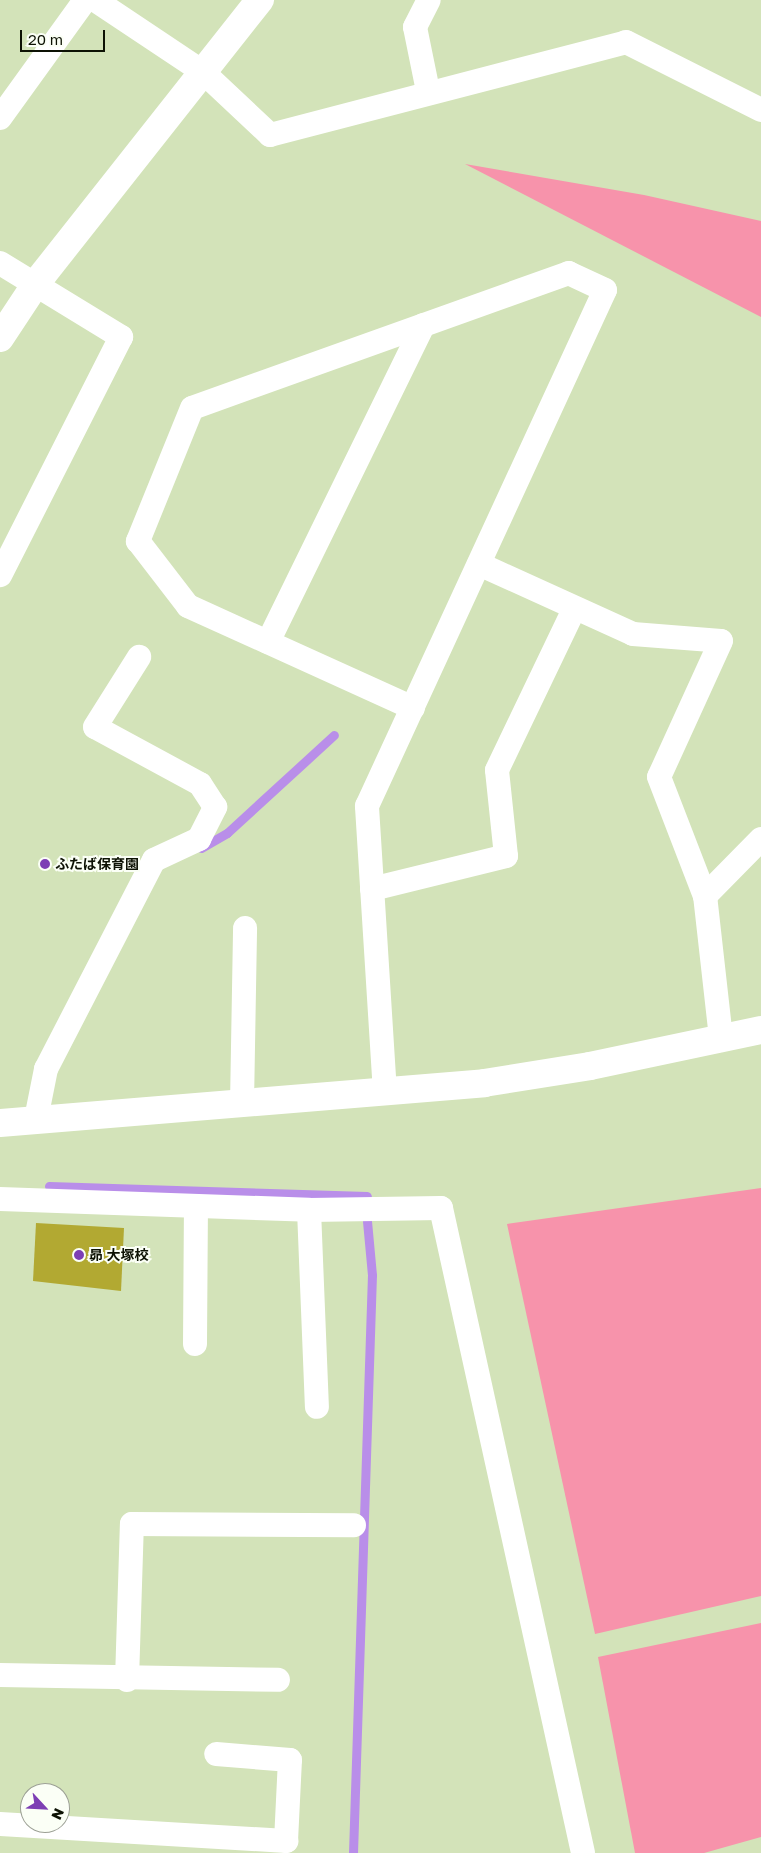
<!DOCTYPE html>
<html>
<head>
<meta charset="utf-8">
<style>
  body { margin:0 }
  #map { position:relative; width:761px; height:1853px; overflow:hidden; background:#d3e3b9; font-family:"Golos Text","Noto Sans JP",sans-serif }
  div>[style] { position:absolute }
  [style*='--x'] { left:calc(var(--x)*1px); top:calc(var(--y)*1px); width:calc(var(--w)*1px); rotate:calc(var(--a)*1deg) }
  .green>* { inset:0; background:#f793ab }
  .stream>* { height:9px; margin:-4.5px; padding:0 4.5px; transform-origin:4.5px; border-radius:4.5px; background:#b98ee9 }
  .building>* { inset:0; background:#b2a932 }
  .street>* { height:24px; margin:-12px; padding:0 12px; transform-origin:12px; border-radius:12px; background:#fff }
  .secondary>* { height:28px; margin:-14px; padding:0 14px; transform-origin:14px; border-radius:14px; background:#fff }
  .dots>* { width:14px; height:14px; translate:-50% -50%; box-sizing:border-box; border:2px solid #fbfff6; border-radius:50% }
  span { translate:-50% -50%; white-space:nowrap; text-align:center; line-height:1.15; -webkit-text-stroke:4px #fbfff6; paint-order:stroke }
  .poi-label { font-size:14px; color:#0d1204; font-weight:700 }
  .left { translate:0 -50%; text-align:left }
  .north { position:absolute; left:20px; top:1783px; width:50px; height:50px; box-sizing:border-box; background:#fbfff6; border:1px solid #9ca095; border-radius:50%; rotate:115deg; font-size:14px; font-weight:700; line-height:20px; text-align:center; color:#0d1204 }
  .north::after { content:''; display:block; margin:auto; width:18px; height:22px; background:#7d3fb4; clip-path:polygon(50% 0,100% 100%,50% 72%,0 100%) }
  .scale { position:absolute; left:20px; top:30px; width:85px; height:22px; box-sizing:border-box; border:2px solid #0d1204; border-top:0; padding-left:6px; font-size:15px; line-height:18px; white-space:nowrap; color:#0d1204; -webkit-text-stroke:4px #fbfff6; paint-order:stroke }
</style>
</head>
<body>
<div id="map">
  <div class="green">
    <i style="clip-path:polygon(465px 164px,644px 195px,761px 221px,761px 317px)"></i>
    <i style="clip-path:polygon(761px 1188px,761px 1596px,595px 1634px,507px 1224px)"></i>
    <i style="clip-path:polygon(761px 1623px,761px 1837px,704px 1853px,635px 1853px,598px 1657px)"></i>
  </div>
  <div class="stream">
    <i style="--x:201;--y:848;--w:30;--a:-30"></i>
    <i style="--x:227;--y:833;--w:145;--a:-42.5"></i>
    <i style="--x:49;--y:1186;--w:318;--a:1.8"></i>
    <i style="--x:353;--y:1853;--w:578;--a:-88.12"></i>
    <i style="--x:372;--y:1275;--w:54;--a:-95.3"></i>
  </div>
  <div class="building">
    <i style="clip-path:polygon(36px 1223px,124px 1228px,121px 1291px,33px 1281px)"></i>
  </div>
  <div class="street">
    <i style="--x:95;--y:0;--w:130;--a:33.7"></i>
    <i style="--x:203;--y:72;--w:92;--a:43.2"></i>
    <i style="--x:270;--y:135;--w:368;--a:-14.6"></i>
    <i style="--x:626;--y:42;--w:151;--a:26.7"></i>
    <i style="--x:428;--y:91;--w:65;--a:-101.5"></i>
    <i style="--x:415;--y:27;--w:30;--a:-63"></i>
    <i style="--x:0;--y:118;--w:145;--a:-54.2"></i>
    <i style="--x:0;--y:263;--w:142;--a:31.4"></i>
    <i style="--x:121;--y:337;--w:267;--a:116.9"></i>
    <i style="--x:479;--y:564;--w:169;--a:24.4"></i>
    <i style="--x:633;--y:634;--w:88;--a:4.5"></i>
    <i style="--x:721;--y:641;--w:149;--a:114.5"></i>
    <i style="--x:659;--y:777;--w:128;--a:68.9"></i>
    <i style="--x:268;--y:642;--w:353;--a:-63.9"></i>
    <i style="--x:372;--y:889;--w:138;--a:-13.8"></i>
    <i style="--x:506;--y:856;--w:86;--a:-96"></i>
    <i style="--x:497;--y:770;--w:178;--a:-64.4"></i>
    <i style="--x:721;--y:1038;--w:143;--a:-96.4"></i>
    <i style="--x:705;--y:896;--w:80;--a:-45.5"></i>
    <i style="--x:385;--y:1093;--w:288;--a:-93.6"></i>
    <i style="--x:367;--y:806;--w:568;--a:-65.24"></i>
    <i style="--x:605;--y:290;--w:40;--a:-155"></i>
    <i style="--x:569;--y:273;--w:400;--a:160.3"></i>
    <i style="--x:192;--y:408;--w:144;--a:112.1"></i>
    <i style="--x:138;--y:541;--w:82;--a:52.4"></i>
    <i style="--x:188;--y:606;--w:247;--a:24.4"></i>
    <i style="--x:242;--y:1104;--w:176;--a:-89"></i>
    <i style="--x:36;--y:1119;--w:51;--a:-78.7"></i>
    <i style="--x:46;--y:1069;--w:235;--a:-62.7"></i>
    <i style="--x:154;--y:860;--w:50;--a:-25"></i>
    <i style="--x:199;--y:839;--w:36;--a:-63"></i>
    <i style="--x:215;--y:807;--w:27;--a:-123"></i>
    <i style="--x:200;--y:784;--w:119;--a:-151.5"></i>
    <i style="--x:95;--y:727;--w:83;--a:-57.8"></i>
    <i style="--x:0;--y:1199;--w:309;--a:2"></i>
    <i style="--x:309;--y:1210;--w:132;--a:-0.9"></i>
    <i style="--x:441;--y:1208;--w:660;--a:77.58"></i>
    <i style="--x:309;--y:1210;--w:197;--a:87.7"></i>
    <i style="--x:195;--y:1344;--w:138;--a:-89.6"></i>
    <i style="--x:0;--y:1675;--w:278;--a:1"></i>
    <i style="--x:127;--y:1680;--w:156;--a:-88.2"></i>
    <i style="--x:132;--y:1524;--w:222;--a:0.3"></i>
    <i style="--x:0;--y:1824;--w:287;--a:3.4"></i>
    <i style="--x:286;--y:1841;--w:81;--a:-87.2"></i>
    <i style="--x:290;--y:1760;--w:74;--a:-175.4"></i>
  </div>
  <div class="secondary">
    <i style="--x:0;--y:338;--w:67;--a:-56.5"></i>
    <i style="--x:37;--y:282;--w:360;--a:-51.7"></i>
    <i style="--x:0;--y:1123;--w:486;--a:-4.7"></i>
    <i style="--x:484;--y:1083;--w:107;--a:-9.1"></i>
    <i style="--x:590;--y:1066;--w:175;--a:-11.9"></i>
  </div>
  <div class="dots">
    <i style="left:45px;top:864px;background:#7d3fb4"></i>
    <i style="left:79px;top:1255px;background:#7d3fb4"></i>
  </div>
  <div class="poi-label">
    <span class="left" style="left:55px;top:864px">ふたば保育園</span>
    <span class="left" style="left:89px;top:1255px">昴 大塚校</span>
  </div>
  <div class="north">N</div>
  <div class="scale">20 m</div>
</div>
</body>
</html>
